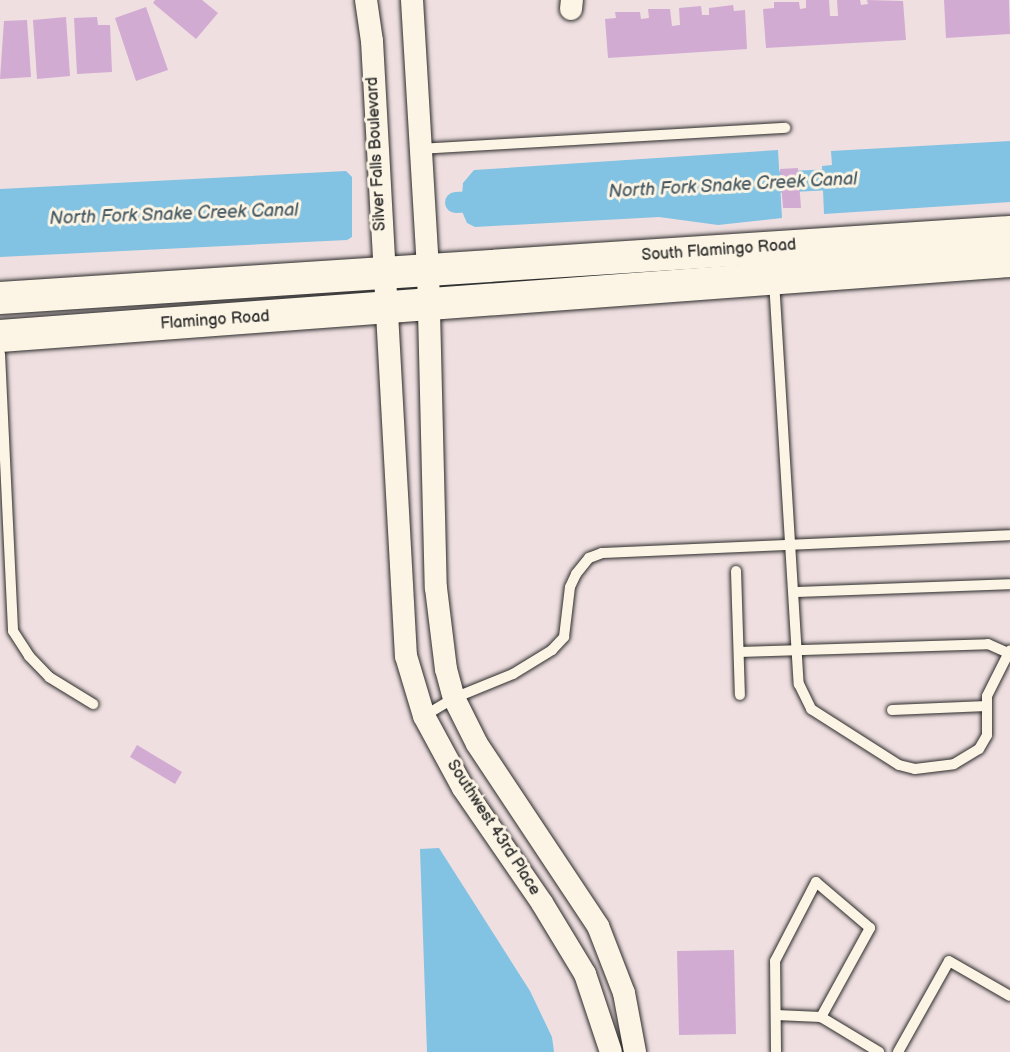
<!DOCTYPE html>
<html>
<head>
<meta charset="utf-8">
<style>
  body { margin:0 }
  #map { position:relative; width:1010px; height:1052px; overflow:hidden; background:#efdfe0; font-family:"Balsamiq Sans",sans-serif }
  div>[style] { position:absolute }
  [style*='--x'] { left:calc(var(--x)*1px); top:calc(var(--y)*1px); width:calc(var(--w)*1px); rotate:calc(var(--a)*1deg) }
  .water>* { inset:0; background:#82c2e2 }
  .canal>* { height:21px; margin:-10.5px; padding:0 10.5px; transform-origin:10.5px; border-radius:10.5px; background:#82c2e2 }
  .building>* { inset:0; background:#d2abd3 }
  .roads { filter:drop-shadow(0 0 2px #2b2b2b) drop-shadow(0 0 2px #2b2b2b) }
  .service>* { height:10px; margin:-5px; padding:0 5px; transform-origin:5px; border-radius:5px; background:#fcf5e5 }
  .minor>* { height:22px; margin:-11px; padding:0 11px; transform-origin:11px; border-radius:11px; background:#fcf5e5 }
  .secondary>* { height:32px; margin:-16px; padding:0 16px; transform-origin:16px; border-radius:16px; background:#fcf5e5 }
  span { translate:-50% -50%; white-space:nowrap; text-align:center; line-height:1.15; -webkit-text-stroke:6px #fcf5e5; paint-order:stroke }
  .street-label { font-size:16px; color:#2b2b2b }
  .water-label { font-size:18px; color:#455862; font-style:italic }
</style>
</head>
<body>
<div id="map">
  <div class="water">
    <i style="clip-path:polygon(1010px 141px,1010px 202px,824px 214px,822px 166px,832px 165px,831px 151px)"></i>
    <i style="clip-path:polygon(778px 150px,782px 218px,718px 225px,659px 217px,475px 227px,467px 223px,461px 209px,463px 183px,474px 170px)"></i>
    <i style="clip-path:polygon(346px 171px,352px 177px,352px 237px,347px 240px,0 257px,0 189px)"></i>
    <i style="clip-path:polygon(439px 848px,530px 991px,552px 1037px,554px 1052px,427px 1052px,420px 849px)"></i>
  </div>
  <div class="canal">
    <i style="--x:771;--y:182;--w:80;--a:-2.9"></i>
    <i style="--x:455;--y:202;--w:33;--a:-3"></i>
  </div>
  <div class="building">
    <i style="clip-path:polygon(155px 0,202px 0,218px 13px,196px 39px,153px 3px)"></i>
    <i style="clip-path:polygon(806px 0,829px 0,830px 16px,838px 16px,837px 0,860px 0,861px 5px,868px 4px,867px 0,903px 1px,906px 40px,766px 48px,763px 9px,774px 8px,774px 2px,799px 2px,800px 9px,806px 8px)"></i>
    <i style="clip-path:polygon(944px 0,1009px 0,1010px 34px,946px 38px)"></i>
    <i style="clip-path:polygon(733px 5px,734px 11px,745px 10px,747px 49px,608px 58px,605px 19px,616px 18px,615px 12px,640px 12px,641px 19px,649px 18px,648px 9px,670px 9px,672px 26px,680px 25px,679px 8px,701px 6px,702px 15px,709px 15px,709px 8px)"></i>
    <i style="clip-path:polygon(146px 7px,168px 70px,136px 81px,115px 18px)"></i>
    <i style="clip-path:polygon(66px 17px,70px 76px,37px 79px,33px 20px)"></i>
    <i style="clip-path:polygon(97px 17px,98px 25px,110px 25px,112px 72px,77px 74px,74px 18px)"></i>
    <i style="clip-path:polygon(27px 20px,31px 77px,0 79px,4px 21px)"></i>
    <i style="clip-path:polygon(798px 168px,801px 208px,783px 208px,780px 169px)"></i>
    <i style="clip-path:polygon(137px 745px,182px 772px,175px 784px,130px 757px)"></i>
    <i style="clip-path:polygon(734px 950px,736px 1034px,679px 1035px,677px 951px)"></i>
  </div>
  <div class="roads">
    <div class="service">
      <i style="--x:419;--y:149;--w:367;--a:-3.3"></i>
      <i style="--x:774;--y:281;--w:404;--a:86.5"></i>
      <i style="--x:799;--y:684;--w:28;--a:64"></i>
      <i style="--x:811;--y:709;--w:104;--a:32.5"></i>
      <i style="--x:899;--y:765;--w:16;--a:14"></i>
      <i style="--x:915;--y:769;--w:39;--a:-7"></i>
      <i style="--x:954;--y:764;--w:29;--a:-31"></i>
      <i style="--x:979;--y:749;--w:16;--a:-60"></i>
      <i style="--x:987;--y:735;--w:39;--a:-90"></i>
      <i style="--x:987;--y:696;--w:51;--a:-63.4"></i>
      <i style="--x:0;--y:354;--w:277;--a:87.3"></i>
      <i style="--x:13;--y:631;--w:30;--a:57"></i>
      <i style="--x:29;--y:656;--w:29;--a:46"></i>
      <i style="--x:49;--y:677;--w:52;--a:31.5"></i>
      <i style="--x:736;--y:571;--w:124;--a:88.2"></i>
      <i style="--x:795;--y:592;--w:215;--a:-2.1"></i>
      <i style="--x:739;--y:652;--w:249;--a:-1.8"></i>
      <i style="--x:988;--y:644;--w:22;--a:24"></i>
      <i style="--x:892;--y:710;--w:95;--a:-2.4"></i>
      <i style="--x:424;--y:716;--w:35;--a:-31"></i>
      <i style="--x:454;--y:698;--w:64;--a:-22.1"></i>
      <i style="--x:513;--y:674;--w:46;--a:-31.6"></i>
      <i style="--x:552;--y:650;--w:18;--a:-47"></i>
      <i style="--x:564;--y:637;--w:50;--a:-83.2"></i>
      <i style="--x:570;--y:587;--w:14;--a:-65"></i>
      <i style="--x:576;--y:574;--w:21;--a:-51"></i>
      <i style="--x:589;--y:558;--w:14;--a:-21"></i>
      <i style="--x:602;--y:553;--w:408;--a:-2.5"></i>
      <i style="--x:776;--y:1015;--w:45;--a:2.5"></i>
      <i style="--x:821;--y:1017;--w:68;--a:31.1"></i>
      <i style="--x:776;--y:1052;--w:91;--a:-90.6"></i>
      <i style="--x:775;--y:961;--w:89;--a:-62.6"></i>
      <i style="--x:816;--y:882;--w:71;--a:40.4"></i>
      <i style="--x:870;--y:928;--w:102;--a:118.8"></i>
      <i style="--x:898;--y:1052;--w:104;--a:-60.7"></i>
      <i style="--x:949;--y:961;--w:70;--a:29.8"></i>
    </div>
    <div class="minor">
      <i style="--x:366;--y:0;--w:41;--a:81.7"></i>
      <i style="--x:372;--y:41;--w:616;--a:86.84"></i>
      <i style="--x:406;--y:656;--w:63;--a:73.3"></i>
      <i style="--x:424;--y:716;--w:82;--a:61.6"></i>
      <i style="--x:463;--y:788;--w:140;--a:55.5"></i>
      <i style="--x:542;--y:903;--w:83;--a:58.8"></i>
      <i style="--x:585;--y:974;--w:82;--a:71.6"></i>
      <i style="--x:412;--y:0;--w:270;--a:86.6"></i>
      <i style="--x:428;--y:270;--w:318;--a:88.6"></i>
      <i style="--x:436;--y:588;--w:82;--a:83"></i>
      <i style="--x:446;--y:669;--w:30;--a:75"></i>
      <i style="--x:454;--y:698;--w:51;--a:63.4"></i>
      <i style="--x:477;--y:744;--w:219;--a:56.4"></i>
      <i style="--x:598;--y:926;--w:72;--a:68.8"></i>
      <i style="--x:624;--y:993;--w:60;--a:79.4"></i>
      <i style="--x:571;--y:9;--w:9;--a:-84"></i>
    </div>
    <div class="secondary">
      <i style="--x:0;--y:298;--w:1012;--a:-3.74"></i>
      <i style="--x:0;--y:336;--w:1013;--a:-4.25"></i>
    </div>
  </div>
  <div class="street-label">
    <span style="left:377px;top:154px;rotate:-93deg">Silver Falls Boulevard</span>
    <span style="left:719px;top:251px;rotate:-4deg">South Flamingo Road</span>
    <span style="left:215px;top:321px;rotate:-4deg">Flamingo Road</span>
    <span style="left:493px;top:828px;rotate:57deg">Southwest 43rd Place</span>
  </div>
  <div class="water-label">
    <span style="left:733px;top:186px;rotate:-3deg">North Fork Snake Creek Canal</span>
    <span style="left:174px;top:215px;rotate:-2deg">North Fork Snake Creek Canal</span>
  </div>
</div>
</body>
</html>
